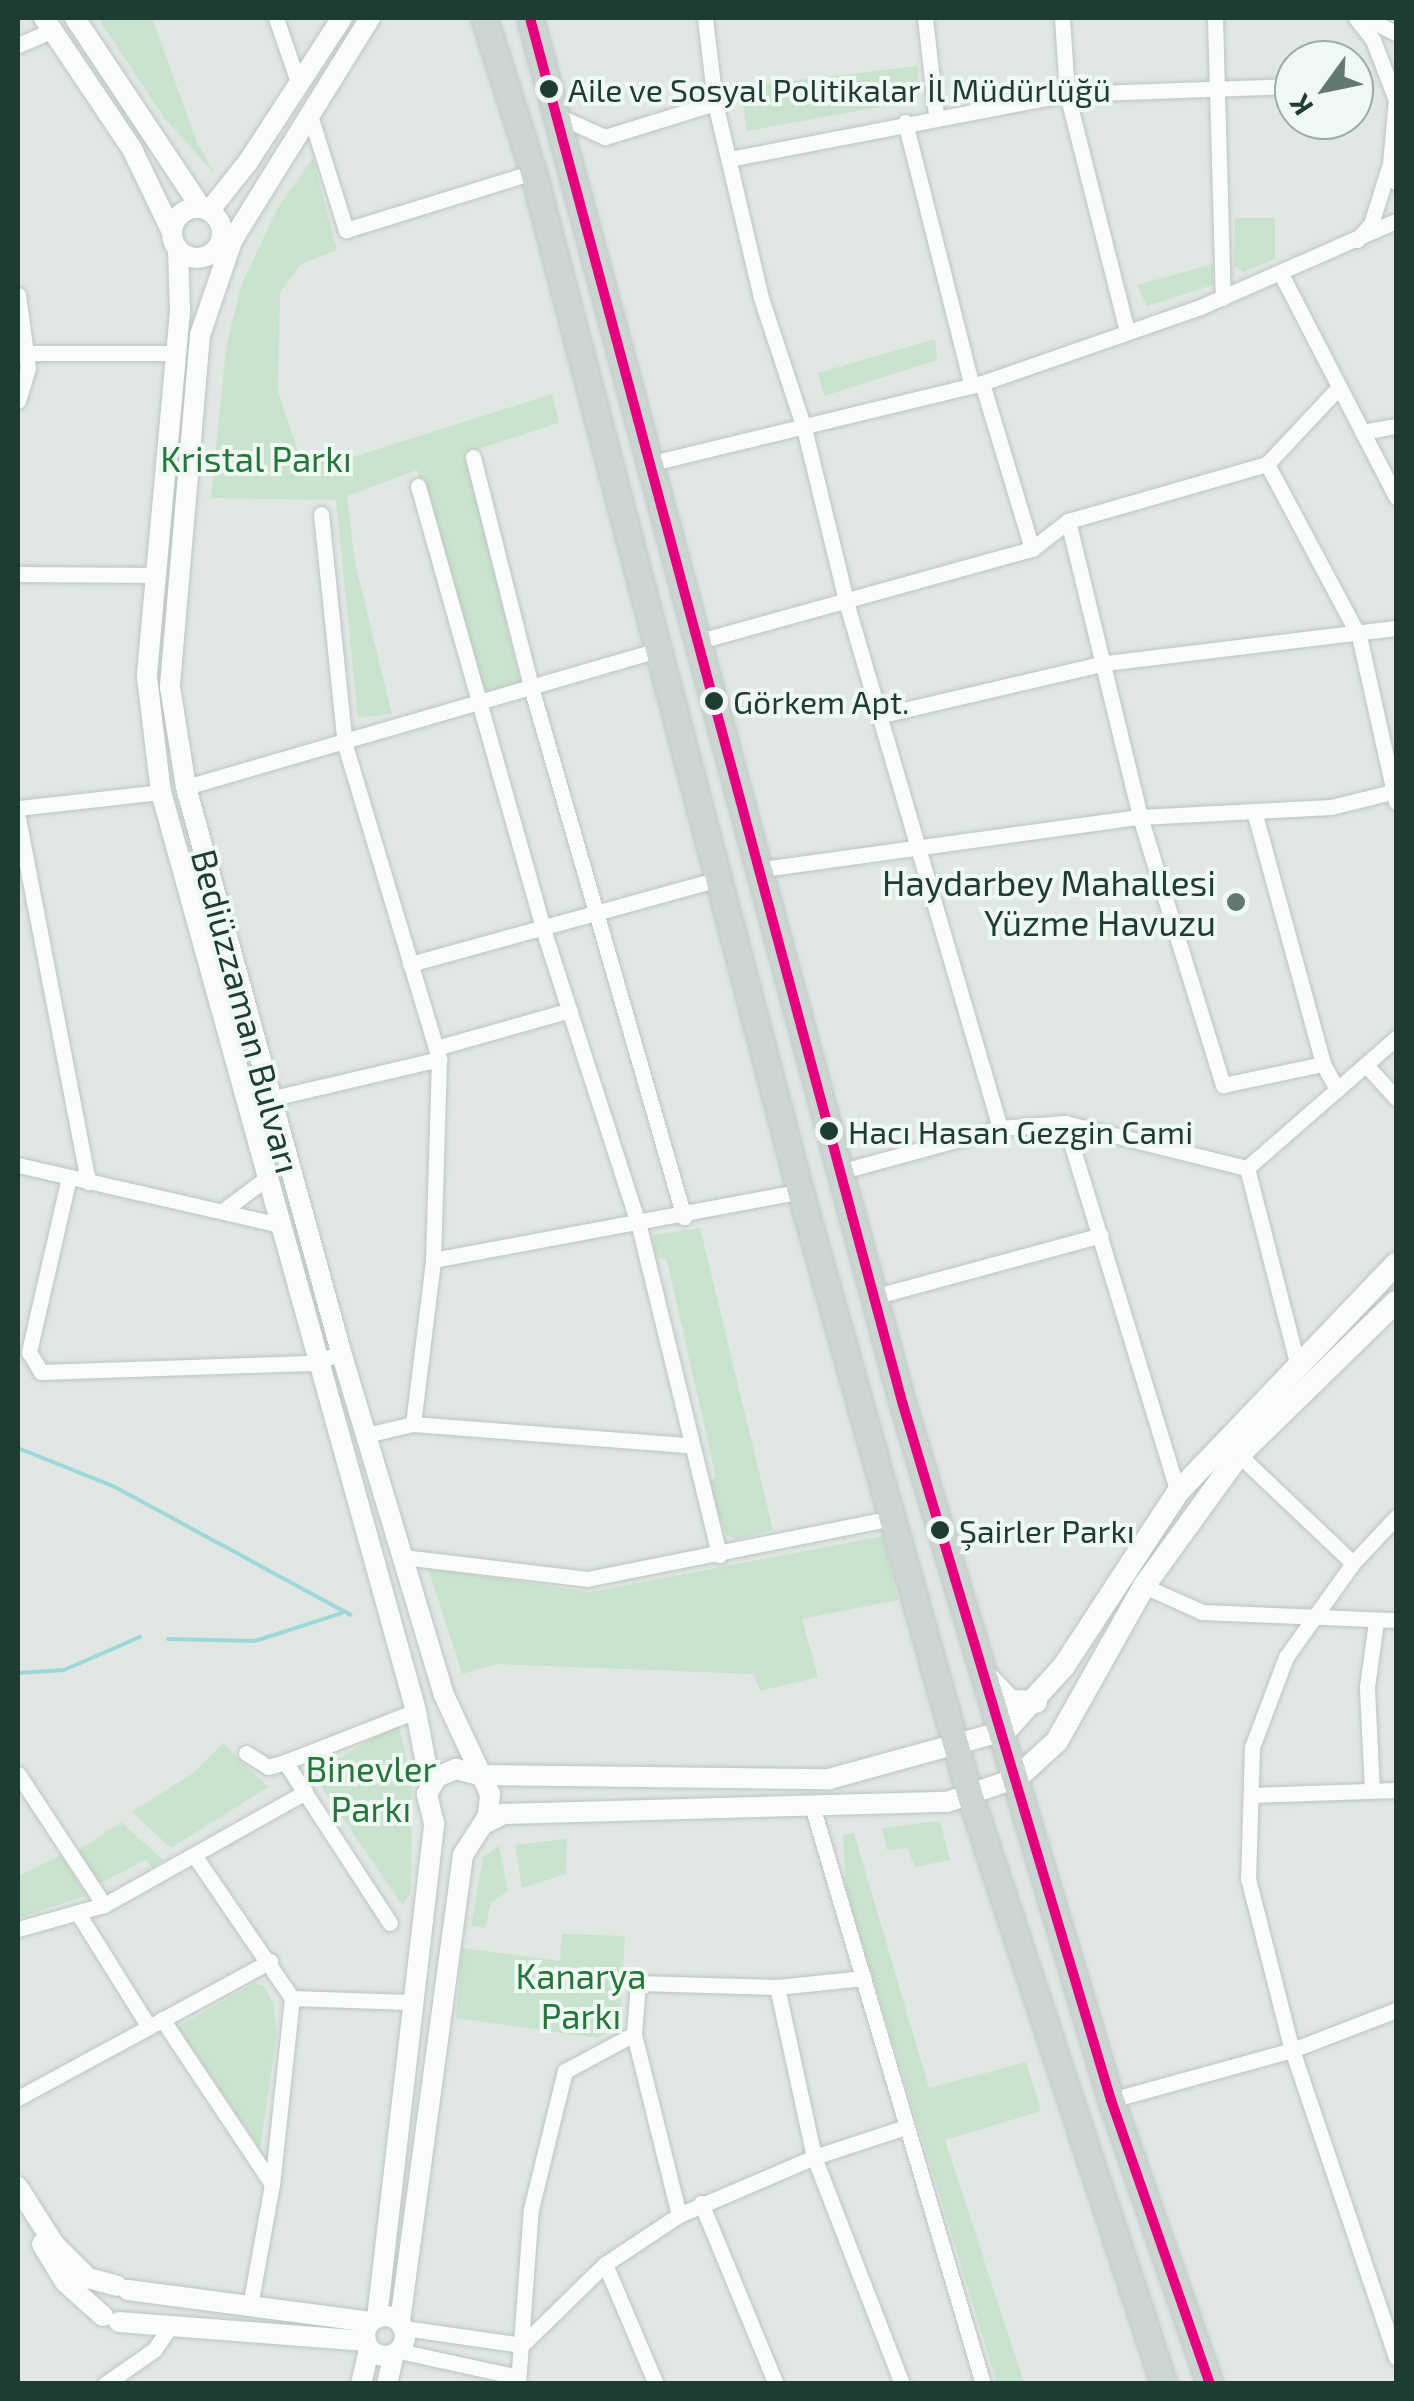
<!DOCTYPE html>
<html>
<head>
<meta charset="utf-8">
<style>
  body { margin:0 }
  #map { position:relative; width:1414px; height:2401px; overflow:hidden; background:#e1e8e4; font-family:"Exo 2",sans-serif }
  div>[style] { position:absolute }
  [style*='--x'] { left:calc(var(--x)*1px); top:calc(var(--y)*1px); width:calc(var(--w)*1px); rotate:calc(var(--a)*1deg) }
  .green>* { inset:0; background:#c9e3ce }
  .stream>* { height:4px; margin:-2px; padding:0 2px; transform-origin:2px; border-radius:2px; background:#9ed8da }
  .roads { filter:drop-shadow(0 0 2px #bec5c1) drop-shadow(0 0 2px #bec5c1) }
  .minor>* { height:15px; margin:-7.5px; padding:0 7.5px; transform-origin:7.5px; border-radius:7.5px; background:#fafcfb }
  .tertiary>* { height:20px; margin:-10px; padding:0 10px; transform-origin:10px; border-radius:10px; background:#fafcfb }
  .tertiary>.ring { margin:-10px; padding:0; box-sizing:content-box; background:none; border:20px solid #fafcfb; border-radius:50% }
  .secondary>* { height:22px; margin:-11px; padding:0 11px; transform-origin:11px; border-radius:11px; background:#fafcfb }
  .primary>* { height:25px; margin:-12.5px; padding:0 12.5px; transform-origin:12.5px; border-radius:12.5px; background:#ccd5d1 }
  .bus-1>* { height:10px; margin:-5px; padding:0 5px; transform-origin:5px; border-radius:5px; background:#e5007d }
  .dots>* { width:28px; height:28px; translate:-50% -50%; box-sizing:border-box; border:5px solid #eff8f2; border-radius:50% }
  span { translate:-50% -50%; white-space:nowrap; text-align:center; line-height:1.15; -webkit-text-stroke:8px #eff8f2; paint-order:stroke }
  .bus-label { font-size:32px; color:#1e3c31 }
  .left { translate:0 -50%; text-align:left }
  .park-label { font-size:35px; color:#25763c }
  .poi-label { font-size:35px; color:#1e3c31 }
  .right { translate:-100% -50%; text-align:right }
  .street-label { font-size:35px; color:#1e3c31 }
  .frame { position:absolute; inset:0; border:20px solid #1e3c31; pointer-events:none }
  .north { position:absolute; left:1274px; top:40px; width:100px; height:100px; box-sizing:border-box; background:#eff8f2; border:2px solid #9bada5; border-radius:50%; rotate:237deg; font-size:28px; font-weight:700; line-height:40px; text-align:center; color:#1e3c31 }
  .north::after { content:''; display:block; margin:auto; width:35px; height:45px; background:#627870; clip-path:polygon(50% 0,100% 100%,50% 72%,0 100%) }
</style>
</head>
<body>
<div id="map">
  <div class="green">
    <i style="clip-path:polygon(98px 18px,152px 18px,198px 145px,215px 174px,165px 119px)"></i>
    <i style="clip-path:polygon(917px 66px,919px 89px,906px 102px,747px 131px,740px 87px)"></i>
    <i style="clip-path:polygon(313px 158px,337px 250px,301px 264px,280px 293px,278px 392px,298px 450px,312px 461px,334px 463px,552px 394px,559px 423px,466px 453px,521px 686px,485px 695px,417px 470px,347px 496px,355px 563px,392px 714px,358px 718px,336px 500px,211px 498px,226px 348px,241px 286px,277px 209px)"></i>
    <i style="clip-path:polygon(1235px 218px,1275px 218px,1275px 259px,1243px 272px,1234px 265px)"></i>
    <i style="clip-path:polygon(1213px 264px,1213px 285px,1147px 306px,1137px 285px)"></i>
    <i style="clip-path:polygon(935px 339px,937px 360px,824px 396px,818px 373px)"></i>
    <i style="clip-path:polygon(700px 1228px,773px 1530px,737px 1540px,726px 1535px,709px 1483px,716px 1477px,667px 1261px,655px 1256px,653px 1235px)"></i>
    <i style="clip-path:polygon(883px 1536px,898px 1600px,802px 1619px,818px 1677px,760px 1691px,753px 1674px,496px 1664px,462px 1674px,428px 1568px,590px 1592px)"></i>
    <i style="clip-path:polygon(398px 1723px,412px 1782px,411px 1893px,402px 1905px,313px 1774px)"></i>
    <i style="clip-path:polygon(223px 1743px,268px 1787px,171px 1848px,132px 1812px,193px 1773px)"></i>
    <i style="clip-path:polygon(940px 1821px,950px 1860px,915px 1867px,907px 1848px,887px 1850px,882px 1828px)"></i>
    <i style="clip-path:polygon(121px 1822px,163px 1860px,153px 1868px,145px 1860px,99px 1884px,78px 1851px)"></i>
    <i style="clip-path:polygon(854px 1833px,929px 2088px,1026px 2062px,1041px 2111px,945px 2140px,1024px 2383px,997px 2383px,846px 1890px,843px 1835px)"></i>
    <i style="clip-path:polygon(567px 1839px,566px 1874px,522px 1888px,515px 1845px)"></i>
    <i style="clip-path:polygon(499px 1846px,508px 1891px,491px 1903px,485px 1928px,471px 1926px,483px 1857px)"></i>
    <i style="clip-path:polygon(62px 1855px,86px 1896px,18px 1918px,18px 1876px)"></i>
    <i style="clip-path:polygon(562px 1934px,625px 1936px,620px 2024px,598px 2038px,456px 2018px,462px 1948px,560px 1961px)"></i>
    <i style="clip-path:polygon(254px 1983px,264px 1986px,273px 2003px,277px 2033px,260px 2149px,178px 2027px)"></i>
  </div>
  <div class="stream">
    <i style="--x:18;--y:1448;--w:105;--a:21.9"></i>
    <i style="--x:115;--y:1487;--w:268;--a:28.5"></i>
    <i style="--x:168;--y:1639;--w:87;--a:1.3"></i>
    <i style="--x:255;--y:1641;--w:91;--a:-17.8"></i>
    <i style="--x:18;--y:1673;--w:46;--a:-3.7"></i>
    <i style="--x:64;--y:1670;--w:83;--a:-23.5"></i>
  </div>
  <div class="roads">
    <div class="minor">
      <i style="--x:276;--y:18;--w:71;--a:71.1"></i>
      <i style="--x:705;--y:18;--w:86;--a:83.3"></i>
      <i style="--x:715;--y:103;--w:200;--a:76.7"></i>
      <i style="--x:761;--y:298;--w:137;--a:71.7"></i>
      <i style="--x:804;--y:428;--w:182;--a:76.3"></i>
      <i style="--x:847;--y:605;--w:545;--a:73.69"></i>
      <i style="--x:925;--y:18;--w:98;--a:83.5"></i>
      <i style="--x:1062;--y:18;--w:76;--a:86.2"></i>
      <i style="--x:1067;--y:94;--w:244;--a:75.8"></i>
      <i style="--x:1215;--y:18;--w:280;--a:88.4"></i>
      <i style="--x:1356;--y:18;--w:28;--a:52"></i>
      <i style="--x:1373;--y:40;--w:64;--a:69"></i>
      <i style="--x:1396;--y:100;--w:64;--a:95.4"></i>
      <i style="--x:1390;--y:164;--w:19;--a:72"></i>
      <i style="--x:1366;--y:18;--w:34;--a:27"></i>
      <i style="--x:18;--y:45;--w:39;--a:-23"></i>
      <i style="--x:1354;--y:84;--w:10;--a:0"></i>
      <i style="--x:309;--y:112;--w:124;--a:72.6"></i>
      <i style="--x:346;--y:230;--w:196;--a:-17.2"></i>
      <i style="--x:556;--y:115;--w:54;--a:24.2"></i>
      <i style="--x:605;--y:137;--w:115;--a:-17.2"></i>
      <i style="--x:905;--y:122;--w:272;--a:75.8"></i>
      <i style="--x:729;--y:159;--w:344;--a:-10.9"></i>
      <i style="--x:1067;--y:94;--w:227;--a:-2"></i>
      <i style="--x:1357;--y:240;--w:21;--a:-49"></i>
      <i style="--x:1371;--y:224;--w:60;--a:-72.5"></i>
      <i style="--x:1281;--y:274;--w:251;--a:62.7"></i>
      <i style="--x:18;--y:295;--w:74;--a:82.2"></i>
      <i style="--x:28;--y:368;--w:34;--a:107"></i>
      <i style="--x:27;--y:353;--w:146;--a:0"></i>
      <i style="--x:982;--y:383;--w:173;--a:73.2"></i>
      <i style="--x:1362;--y:432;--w:35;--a:-10"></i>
      <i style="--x:473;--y:457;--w:237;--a:75.8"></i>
      <i style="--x:531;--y:687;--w:552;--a:73.9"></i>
      <i style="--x:648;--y:464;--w:344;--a:-13.6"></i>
      <i style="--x:982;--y:383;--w:231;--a:-19.2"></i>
      <i style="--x:1200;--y:307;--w:214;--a:-23.7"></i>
      <i style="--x:1267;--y:464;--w:195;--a:61.9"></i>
      <i style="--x:1359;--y:636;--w:170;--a:77.4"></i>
      <i style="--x:418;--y:486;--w:460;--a:74.2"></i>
      <i style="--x:543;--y:929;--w:312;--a:72.1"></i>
      <i style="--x:639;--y:1226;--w:339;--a:76.3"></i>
      <i style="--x:321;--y:514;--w:232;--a:84.1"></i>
      <i style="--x:345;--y:745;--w:328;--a:73.3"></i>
      <i style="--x:439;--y:1059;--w:201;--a:91.7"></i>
      <i style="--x:1068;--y:521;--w:305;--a:76.3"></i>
      <i style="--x:1140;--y:817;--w:281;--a:72.8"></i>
      <i style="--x:1223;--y:1085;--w:102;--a:-11.9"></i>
      <i style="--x:18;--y:574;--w:139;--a:0.4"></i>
      <i style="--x:696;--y:642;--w:349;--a:-15.5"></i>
      <i style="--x:1032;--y:549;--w:46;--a:-37.9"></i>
      <i style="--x:1068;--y:521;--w:207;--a:-16"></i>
      <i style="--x:1267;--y:464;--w:105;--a:-46.9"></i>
      <i style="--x:882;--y:715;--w:230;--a:-13.1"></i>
      <i style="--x:1106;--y:663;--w:292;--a:-6.9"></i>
      <i style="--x:186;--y:787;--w:494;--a:-16.2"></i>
      <i style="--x:18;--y:808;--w:144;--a:-6.4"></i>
      <i style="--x:1254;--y:811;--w:262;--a:74.7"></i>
      <i style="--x:1323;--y:1064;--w:29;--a:61"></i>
      <i style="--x:18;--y:818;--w:371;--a:79.1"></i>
      <i style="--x:756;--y:870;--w:388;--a:-7.9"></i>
      <i style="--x:1140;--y:817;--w:191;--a:-3"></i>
      <i style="--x:1331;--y:807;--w:67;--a:-13.8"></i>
      <i style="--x:410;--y:964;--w:324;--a:-15.4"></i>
      <i style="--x:436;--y:1048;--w:139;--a:-15.8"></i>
      <i style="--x:1366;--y:1065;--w:45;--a:47.7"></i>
      <i style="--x:273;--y:1098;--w:171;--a:-13.2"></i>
      <i style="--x:1065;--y:1123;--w:386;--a:73"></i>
      <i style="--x:18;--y:1165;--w:269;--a:12.9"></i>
      <i style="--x:1247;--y:1168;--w:201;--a:75.6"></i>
      <i style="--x:839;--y:1172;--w:167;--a:-15.3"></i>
      <i style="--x:1000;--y:1128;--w:65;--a:-4.4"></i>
      <i style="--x:1065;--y:1123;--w:187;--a:13.9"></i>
      <i style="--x:1247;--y:1168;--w:198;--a:-41.1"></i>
      <i style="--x:69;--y:1177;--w:180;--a:102.9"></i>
      <i style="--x:29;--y:1352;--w:23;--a:59"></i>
      <i style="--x:41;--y:1372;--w:276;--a:-1.9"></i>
      <i style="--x:317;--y:1363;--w:26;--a:-25"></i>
      <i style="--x:224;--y:1210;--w:55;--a:-36.9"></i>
      <i style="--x:873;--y:1297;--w:236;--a:-15.2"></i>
      <i style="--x:413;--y:1424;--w:277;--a:4.4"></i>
      <i style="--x:366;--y:1435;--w:48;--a:-13.2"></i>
      <i style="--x:413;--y:1424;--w:165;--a:-83"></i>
      <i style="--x:433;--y:1260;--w:373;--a:-10.6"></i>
      <i style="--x:1239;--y:1455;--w:157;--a:43.5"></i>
      <i style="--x:1353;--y:1563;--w:63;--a:-46.9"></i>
      <i style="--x:403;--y:1557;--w:185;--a:6.8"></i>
      <i style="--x:587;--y:1579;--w:312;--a:-11.3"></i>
      <i style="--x:1353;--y:1563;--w:115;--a:125.5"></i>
      <i style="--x:1286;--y:1657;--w:96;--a:110.7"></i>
      <i style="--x:1252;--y:1747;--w:131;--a:91.7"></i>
      <i style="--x:1248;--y:1878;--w:178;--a:75.7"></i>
      <i style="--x:1292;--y:2050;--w:325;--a:71.3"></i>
      <i style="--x:1144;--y:1586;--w:64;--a:24.1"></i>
      <i style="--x:1202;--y:1612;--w:194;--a:2.4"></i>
      <i style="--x:246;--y:1753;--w:26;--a:32"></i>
      <i style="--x:268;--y:1767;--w:18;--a:-16"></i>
      <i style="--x:285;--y:1762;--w:192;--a:56.9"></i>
      <i style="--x:285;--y:1762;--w:141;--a:-21.3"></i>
      <i style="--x:18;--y:1774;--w:157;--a:56.7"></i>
      <i style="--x:1372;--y:1791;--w:104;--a:-92.8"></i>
      <i style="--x:1367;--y:1687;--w:67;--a:-82.2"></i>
      <i style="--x:1251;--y:1795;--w:145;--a:-2"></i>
      <i style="--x:813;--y:1809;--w:600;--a:73.53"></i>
      <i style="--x:196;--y:1858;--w:170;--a:55.6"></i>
      <i style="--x:292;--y:1998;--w:187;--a:96.1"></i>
      <i style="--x:272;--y:2184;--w:124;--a:100.2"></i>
      <i style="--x:79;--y:1915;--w:132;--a:58"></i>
      <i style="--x:18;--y:1929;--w:89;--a:-15.6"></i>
      <i style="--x:104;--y:1905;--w:231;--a:-29.3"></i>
      <i style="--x:777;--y:1987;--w:174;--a:77.7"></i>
      <i style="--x:814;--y:2157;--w:243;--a:68.8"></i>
      <i style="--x:292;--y:1998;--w:117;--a:2"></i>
      <i style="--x:162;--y:2019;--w:198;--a:56.3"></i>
      <i style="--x:18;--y:2098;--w:287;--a:-28.5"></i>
      <i style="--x:1111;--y:2100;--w:188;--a:-15.4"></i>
      <i style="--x:1292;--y:2050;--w:111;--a:-21"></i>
      <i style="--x:701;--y:2203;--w:196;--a:67.5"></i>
      <i style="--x:679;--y:2215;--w:187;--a:-104"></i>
      <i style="--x:634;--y:2034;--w:51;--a:-85.5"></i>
      <i style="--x:638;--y:1983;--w:139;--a:1.6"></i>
      <i style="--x:777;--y:1987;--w:87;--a:-5.9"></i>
      <i style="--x:605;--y:2264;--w:130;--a:67"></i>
      <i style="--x:404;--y:2328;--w:119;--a:8.2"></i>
      <i style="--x:522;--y:2345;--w:116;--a:-44.3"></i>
      <i style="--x:605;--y:2264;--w:89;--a:-33.5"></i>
      <i style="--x:679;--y:2215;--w:147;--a:-23.2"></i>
      <i style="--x:814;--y:2157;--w:96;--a:-18.2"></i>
      <i style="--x:399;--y:2351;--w:118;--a:12.3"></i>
      <i style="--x:105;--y:2384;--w:60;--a:-34.8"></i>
      <i style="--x:154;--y:2350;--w:29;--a:-55"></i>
      <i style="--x:518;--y:2384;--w:175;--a:-85.8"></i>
      <i style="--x:531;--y:2209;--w:142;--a:-76.2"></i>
      <i style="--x:565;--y:2071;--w:78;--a:-28.2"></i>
    </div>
    <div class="tertiary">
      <i style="--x:44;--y:18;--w:158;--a:56.1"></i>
      <i style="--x:132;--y:149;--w:92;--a:64.3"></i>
      <i style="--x:75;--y:18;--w:228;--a:56.4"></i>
      <i style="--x:370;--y:18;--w:262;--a:121.8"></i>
      <i style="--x:232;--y:241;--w:99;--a:108.8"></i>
      <i style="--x:200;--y:335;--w:353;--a:94.9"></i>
      <i style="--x:170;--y:687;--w:101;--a:80.9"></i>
      <i style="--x:186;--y:787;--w:586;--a:74.66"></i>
      <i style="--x:341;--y:1352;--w:356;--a:73.3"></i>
      <i style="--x:443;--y:1693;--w:111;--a:65"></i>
      <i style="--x:490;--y:1794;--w:22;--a:95"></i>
      <i style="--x:488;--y:1816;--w:46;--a:122.7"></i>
      <i style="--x:463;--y:1855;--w:471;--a:97.7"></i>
      <i class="ring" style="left:172px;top:208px;width:30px;height:30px"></i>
      <i style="--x:209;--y:211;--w:63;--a:-51.5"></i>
      <i style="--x:248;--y:162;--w:172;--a:-56.9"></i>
      <i style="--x:178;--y:249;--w:62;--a:88.2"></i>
      <i style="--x:180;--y:311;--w:367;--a:95.2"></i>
      <i style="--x:147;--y:677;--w:116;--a:83.1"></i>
      <i style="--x:161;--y:792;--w:954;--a:74.49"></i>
      <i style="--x:416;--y:1711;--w:75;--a:79.3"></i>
      <i style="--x:482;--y:1825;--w:25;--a:-27"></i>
      <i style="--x:504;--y:1814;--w:443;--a:-1.6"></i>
      <i style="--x:947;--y:1802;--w:74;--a:-18.9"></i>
      <i style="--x:18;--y:2187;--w:67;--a:57.7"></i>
      <i style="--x:54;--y:2244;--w:48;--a:45"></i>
      <i style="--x:88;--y:2278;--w:30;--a:15"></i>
      <i style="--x:42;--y:2244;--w:44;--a:58.8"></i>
      <i style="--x:65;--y:2282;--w:51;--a:41.8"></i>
      <i style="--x:128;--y:2290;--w:245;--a:7.5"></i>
      <i class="ring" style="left:365px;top:2316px;width:20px;height:20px"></i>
      <i style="--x:377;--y:2318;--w:498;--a:-83.4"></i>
      <i style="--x:434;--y:1823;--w:30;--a:-104"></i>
      <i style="--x:427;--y:1794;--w:20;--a:-60"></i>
      <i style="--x:437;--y:1777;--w:21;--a:-23"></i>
      <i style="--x:456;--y:1769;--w:23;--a:15"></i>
      <i style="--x:478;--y:1775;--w:351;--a:0.7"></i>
      <i style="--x:829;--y:1779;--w:182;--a:-15.3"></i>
      <i style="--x:119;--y:2322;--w:248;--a:4.4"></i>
      <i style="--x:361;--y:2384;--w:37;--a:-77"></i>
      <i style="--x:387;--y:2384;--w:31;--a:-77"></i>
    </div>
    <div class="secondary">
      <i style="--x:989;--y:1679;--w:30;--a:46"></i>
      <i style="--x:1010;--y:1701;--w:26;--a:2"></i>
      <i style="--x:1005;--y:1731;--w:88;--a:-47.8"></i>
      <i style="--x:1064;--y:1666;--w:208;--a:-56.8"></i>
      <i style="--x:1178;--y:1492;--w:315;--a:-46.3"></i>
      <i style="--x:1017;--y:1778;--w:54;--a:-42.8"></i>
      <i style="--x:1057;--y:1741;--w:178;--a:-60.7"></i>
      <i style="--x:1144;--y:1586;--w:162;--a:-54.1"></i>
      <i style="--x:1239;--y:1455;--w:219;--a:-44.3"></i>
    </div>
    <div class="primary">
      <i style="--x:484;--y:18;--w:162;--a:72.3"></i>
      <i style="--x:533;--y:172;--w:1053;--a:75.32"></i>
      <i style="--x:800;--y:1191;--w:628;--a:74.31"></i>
      <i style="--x:970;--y:1796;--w:619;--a:71.74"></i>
      <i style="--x:530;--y:18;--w:1436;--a:74.95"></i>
      <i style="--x:903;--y:1405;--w:725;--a:73.34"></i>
      <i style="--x:1111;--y:2100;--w:301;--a:70.8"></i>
    </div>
  </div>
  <div class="bus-1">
    <i style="--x:530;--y:18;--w:1436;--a:74.95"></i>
    <i style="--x:903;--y:1405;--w:725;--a:73.34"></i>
    <i style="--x:1111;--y:2100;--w:301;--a:70.8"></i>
  </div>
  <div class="dots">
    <i style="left:549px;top:89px;background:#1e3c31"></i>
    <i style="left:714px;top:701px;background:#1e3c31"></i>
    <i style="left:1236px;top:902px;background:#627870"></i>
    <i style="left:829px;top:1131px;background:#1e3c31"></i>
    <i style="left:940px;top:1530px;background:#1e3c31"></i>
  </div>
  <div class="bus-label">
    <span class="left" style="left:568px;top:89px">Aile ve Sosyal Politikalar İl Müdürlüğü</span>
    <span class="left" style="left:733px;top:701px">Görkem Apt.</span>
    <span class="left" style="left:848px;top:1131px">Hacı Hasan Gezgin Cami</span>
    <span class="left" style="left:959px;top:1530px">Şairler Parkı</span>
  </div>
  <div class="park-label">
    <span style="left:256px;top:458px">Kristal Parkı</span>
    <span style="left:371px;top:1788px">Binevler<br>Parkı</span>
    <span style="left:581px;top:1995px">Kanarya<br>Parkı</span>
  </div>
  <div class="poi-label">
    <span class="right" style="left:1216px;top:902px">Haydarbey Mahallesi<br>Yüzme Havuzu</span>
  </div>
  <div class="street-label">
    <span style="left:247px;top:1011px;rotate:75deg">Bediüzzaman Bulvarı</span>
  </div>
  <div class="frame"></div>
  <div class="north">K</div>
</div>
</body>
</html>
